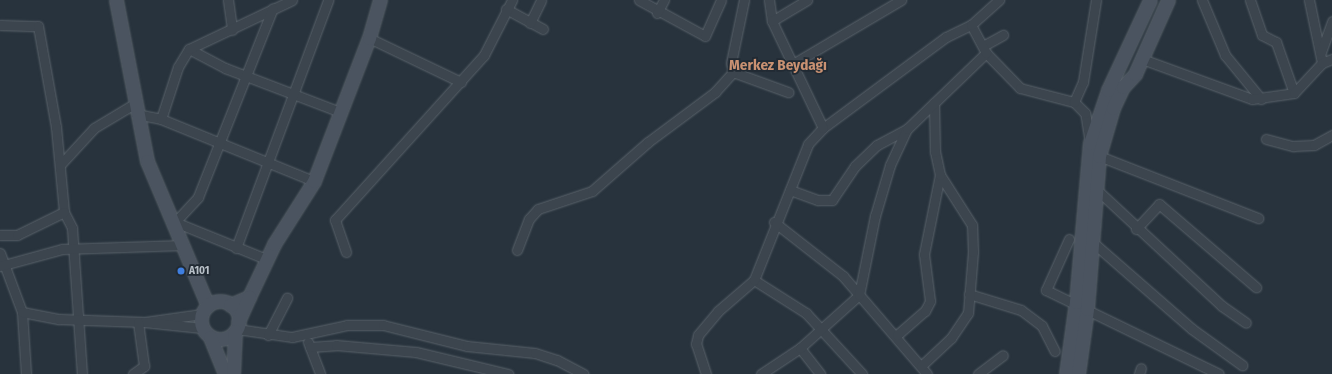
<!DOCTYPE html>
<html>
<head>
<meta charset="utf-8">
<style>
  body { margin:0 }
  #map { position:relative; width:1332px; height:374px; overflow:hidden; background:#28333d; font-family:"Fira Sans Condensed",sans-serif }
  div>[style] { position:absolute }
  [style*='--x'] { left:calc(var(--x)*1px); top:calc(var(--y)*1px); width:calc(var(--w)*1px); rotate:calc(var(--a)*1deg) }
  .roads { filter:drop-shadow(0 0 1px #5a636b) drop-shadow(0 0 1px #5a636b) }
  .minor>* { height:9px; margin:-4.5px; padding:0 4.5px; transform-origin:4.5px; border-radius:4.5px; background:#3c454e }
  .secondary>* { height:13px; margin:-6.5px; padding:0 6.5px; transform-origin:6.5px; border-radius:6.5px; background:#4b5460 }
  .secondary>.ring { margin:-6.5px; padding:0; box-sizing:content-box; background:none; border:13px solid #4b5460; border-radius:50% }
  .dots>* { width:11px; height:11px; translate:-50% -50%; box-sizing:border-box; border:2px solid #212a33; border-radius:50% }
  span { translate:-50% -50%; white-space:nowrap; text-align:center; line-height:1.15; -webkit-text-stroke:3.5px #212a33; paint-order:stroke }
  .poi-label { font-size:11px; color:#b8c0c8; font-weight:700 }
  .left { translate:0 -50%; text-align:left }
  .district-label { font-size:15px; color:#c99172; font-weight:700 }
</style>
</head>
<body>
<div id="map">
  <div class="roads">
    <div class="minor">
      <i style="--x:228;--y:0;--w:30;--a:82"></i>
      <i style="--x:639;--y:0;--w:75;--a:28.6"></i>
      <i style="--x:705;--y:36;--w:39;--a:-66"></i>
      <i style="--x:744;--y:0;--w:64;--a:101.7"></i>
      <i style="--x:731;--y:63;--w:9;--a:77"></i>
      <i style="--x:733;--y:72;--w:59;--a:20"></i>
      <i style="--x:769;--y:0;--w:21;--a:82"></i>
      <i style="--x:1202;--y:0;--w:60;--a:67.3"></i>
      <i style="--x:1225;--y:55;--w:57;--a:50.7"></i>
      <i style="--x:1250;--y:0;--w:37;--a:71"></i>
      <i style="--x:1262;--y:35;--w:16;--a:27"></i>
      <i style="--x:1276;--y:42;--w:54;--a:70.6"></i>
      <i style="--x:1309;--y:0;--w:64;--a:78.3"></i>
      <i style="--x:506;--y:9;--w:42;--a:28.4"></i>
      <i style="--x:657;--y:13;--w:15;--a:-62"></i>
      <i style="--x:530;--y:23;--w:25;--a:-64"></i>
      <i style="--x:0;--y:25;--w:38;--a:2"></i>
      <i style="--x:38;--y:26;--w:103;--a:79.9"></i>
      <i style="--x:56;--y:127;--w:85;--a:84.6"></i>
      <i style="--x:64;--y:212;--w:18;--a:63"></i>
      <i style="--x:72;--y:228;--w:146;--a:86.1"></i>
      <i style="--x:369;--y:38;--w:102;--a:25.6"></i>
      <i style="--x:983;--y:46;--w:23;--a:-29"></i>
      <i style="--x:189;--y:49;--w:41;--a:27.8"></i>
      <i style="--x:225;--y:68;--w:123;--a:20.9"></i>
      <i style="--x:1321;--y:52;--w:33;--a:-70"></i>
      <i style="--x:986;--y:53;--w:49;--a:45.8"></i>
      <i style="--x:1020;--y:88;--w:56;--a:14.5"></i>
      <i style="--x:1142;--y:59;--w:117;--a:20"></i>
      <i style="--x:1252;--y:99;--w:42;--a:-8.1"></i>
      <i style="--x:1294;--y:93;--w:41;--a:-47"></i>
      <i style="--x:1322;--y:63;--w:11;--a:-22"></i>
      <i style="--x:791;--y:65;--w:128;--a:-30.6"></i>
      <i style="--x:136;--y:114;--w:25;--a:11"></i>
      <i style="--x:161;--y:119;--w:165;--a:22.1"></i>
      <i style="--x:161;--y:119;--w:55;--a:-71.9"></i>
      <i style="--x:178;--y:67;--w:21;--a:-59"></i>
      <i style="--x:189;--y:49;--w:114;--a:-25.4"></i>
      <i style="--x:823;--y:128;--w:153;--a:-36.5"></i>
      <i style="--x:946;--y:37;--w:28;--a:-26"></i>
      <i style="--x:1266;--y:139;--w:28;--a:15"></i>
      <i style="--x:1293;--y:146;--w:21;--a:-3"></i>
      <i style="--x:1314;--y:145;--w:21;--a:-29"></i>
      <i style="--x:1090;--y:143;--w:30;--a:-99"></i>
      <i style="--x:1085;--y:113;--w:16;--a:-135"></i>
      <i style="--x:1074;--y:102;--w:22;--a:-66"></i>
      <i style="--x:1083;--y:82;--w:83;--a:-81"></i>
      <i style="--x:1099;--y:156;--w:171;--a:21.3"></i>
      <i style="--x:60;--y:165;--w:50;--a:-47.4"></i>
      <i style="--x:94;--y:128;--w:47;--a:-31"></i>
      <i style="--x:1095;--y:188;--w:173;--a:42.9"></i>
      <i style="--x:1222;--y:306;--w:29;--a:35"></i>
      <i style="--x:790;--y:190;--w:30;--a:20"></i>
      <i style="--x:818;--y:200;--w:14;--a:0"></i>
      <i style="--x:832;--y:200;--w:41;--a:-55.9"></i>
      <i style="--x:855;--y:166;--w:30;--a:-44"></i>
      <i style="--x:877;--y:145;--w:34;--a:-28"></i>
      <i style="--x:774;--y:222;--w:88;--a:38"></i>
      <i style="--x:843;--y:276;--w:129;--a:49.4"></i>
      <i style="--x:1136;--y:229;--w:34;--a:-47"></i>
      <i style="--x:1159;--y:204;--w:128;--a:40.6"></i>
      <i style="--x:0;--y:235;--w:17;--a:0"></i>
      <i style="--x:17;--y:235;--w:52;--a:-26.1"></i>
      <i style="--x:1069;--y:239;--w:56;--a:114.3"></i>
      <i style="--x:1046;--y:290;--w:192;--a:25.9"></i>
      <i style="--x:1090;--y:240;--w:135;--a:41.1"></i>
      <i style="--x:1192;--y:329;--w:62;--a:35.8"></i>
      <i style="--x:236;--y:248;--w:265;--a:-69.6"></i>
      <i style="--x:517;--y:250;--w:33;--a:-69"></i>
      <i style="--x:529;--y:219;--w:13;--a:-48"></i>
      <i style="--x:538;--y:209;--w:57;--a:-18.4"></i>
      <i style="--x:592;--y:191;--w:74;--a:-41.2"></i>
      <i style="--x:648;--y:142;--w:84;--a:-36.7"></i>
      <i style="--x:715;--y:92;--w:27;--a:-48"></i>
      <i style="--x:346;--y:252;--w:34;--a:-109"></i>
      <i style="--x:335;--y:220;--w:222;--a:-47.9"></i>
      <i style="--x:484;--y:55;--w:62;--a:-63"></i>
      <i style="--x:0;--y:253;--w:63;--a:69.6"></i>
      <i style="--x:22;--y:312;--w:62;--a:86.3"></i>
      <i style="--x:266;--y:259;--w:98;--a:-157.9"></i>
      <i style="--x:175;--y:222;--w:34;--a:-47"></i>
      <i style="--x:198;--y:197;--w:203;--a:-68.4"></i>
      <i style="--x:0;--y:266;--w:64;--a:-15.3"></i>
      <i style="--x:62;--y:249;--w:122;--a:-1.9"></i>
      <i style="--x:754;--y:280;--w:62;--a:32.4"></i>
      <i style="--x:806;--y:313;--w:83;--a:47.4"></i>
      <i style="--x:969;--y:294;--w:54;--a:17.1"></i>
      <i style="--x:1021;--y:310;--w:26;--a:37"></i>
      <i style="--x:1042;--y:326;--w:28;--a:63"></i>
      <i style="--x:22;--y:312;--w:38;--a:11"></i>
      <i style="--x:59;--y:319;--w:85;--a:2"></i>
      <i style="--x:202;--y:314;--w:59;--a:172.1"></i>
      <i style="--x:144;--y:322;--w:58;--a:5.9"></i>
      <i style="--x:237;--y:329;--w:56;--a:8.3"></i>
      <i style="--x:292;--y:337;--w:56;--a:-12.3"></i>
      <i style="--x:347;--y:325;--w:36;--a:0"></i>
      <i style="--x:383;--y:325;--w:87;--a:14"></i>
      <i style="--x:467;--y:346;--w:68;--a:5.9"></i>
      <i style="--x:535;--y:353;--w:23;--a:18"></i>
      <i style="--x:557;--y:360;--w:30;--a:28"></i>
      <i style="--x:268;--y:335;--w:42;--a:-62.8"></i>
      <i style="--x:897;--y:335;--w:37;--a:-41"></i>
      <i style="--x:925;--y:311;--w:11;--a:-63"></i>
      <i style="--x:930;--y:301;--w:47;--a:-97.3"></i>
      <i style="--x:924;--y:254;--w:81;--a:-78.6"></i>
      <i style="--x:308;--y:342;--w:34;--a:69"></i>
      <i style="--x:310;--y:347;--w:26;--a:-4"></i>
      <i style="--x:336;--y:345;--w:80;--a:5"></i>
      <i style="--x:416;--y:352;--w:95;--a:13.4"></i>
      <i style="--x:800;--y:348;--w:33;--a:52"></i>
      <i style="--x:921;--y:366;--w:41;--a:-43"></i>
      <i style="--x:951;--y:338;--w:30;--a:-56"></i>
      <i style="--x:968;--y:313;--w:61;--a:-85.3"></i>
      <i style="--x:973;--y:252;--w:27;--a:-92"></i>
      <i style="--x:972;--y:225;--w:59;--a:-122.6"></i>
      <i style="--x:940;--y:175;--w:24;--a:-102"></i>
      <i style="--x:935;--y:152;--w:49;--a:-91.2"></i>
      <i style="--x:133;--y:374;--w:14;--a:-36"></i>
      <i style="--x:144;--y:366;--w:44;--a:-97.8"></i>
      <i style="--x:706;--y:374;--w:32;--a:-108"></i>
      <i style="--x:696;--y:344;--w:9;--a:-77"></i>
      <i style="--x:698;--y:335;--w:31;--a:-50"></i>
      <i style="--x:718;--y:311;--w:48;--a:-40.7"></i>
      <i style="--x:754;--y:280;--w:146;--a:-68.3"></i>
      <i style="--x:808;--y:144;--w:22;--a:-47"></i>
      <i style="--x:823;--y:128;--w:119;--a:-115.5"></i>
      <i style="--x:772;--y:21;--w:41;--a:-31"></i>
      <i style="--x:761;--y:374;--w:47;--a:-33.7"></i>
      <i style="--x:800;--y:348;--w:79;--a:-41.9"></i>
      <i style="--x:859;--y:295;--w:81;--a:-78.6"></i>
      <i style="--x:875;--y:216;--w:53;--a:-73.6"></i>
      <i style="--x:890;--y:165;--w:40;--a:-65"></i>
      <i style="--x:907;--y:129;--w:110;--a:-43.9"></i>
      <i style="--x:986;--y:53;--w:32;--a:-118"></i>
      <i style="--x:971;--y:25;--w:38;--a:-42"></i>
      <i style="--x:978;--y:374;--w:31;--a:-37"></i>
      <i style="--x:1139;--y:374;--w:6;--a:-72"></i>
    </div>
    <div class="secondary">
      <i style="--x:116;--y:0;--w:164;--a:79.1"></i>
      <i style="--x:147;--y:161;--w:157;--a:67.2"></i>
      <i style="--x:249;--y:297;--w:59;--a:-64.7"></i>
      <i style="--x:274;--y:244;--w:75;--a:-57.6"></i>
      <i style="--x:314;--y:181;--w:153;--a:-69"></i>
      <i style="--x:369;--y:38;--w:40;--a:-74"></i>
      <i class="ring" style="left:201px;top:301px;width:25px;height:25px"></i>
      <i style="--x:230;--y:305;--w:21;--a:-23"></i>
      <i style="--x:249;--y:297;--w:27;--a:114"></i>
      <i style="--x:210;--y:337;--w:40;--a:68"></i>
      <i style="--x:233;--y:374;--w:43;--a:-87.3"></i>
      <i style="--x:1066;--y:374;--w:73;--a:-82.1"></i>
      <i style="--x:1076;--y:302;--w:160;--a:-85"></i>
      <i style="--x:1090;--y:143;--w:56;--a:-71.2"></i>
      <i style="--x:1108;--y:90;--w:99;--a:-65"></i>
      <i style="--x:1078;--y:374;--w:66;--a:-82.1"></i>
      <i style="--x:1087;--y:309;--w:153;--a:-85.5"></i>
      <i style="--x:1099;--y:156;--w:50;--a:-73.7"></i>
      <i style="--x:1113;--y:108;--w:23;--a:-65"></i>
      <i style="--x:1123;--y:87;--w:18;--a:-47"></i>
      <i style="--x:1135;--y:74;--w:81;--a:-66"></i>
    </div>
  </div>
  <div class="dots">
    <i style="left:181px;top:271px;background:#3f7fe0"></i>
  </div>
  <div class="poi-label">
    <span class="left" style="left:189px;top:271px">A101</span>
  </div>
  <div class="district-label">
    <span style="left:778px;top:66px">Merkez Beydağı</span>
  </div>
</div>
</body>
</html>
